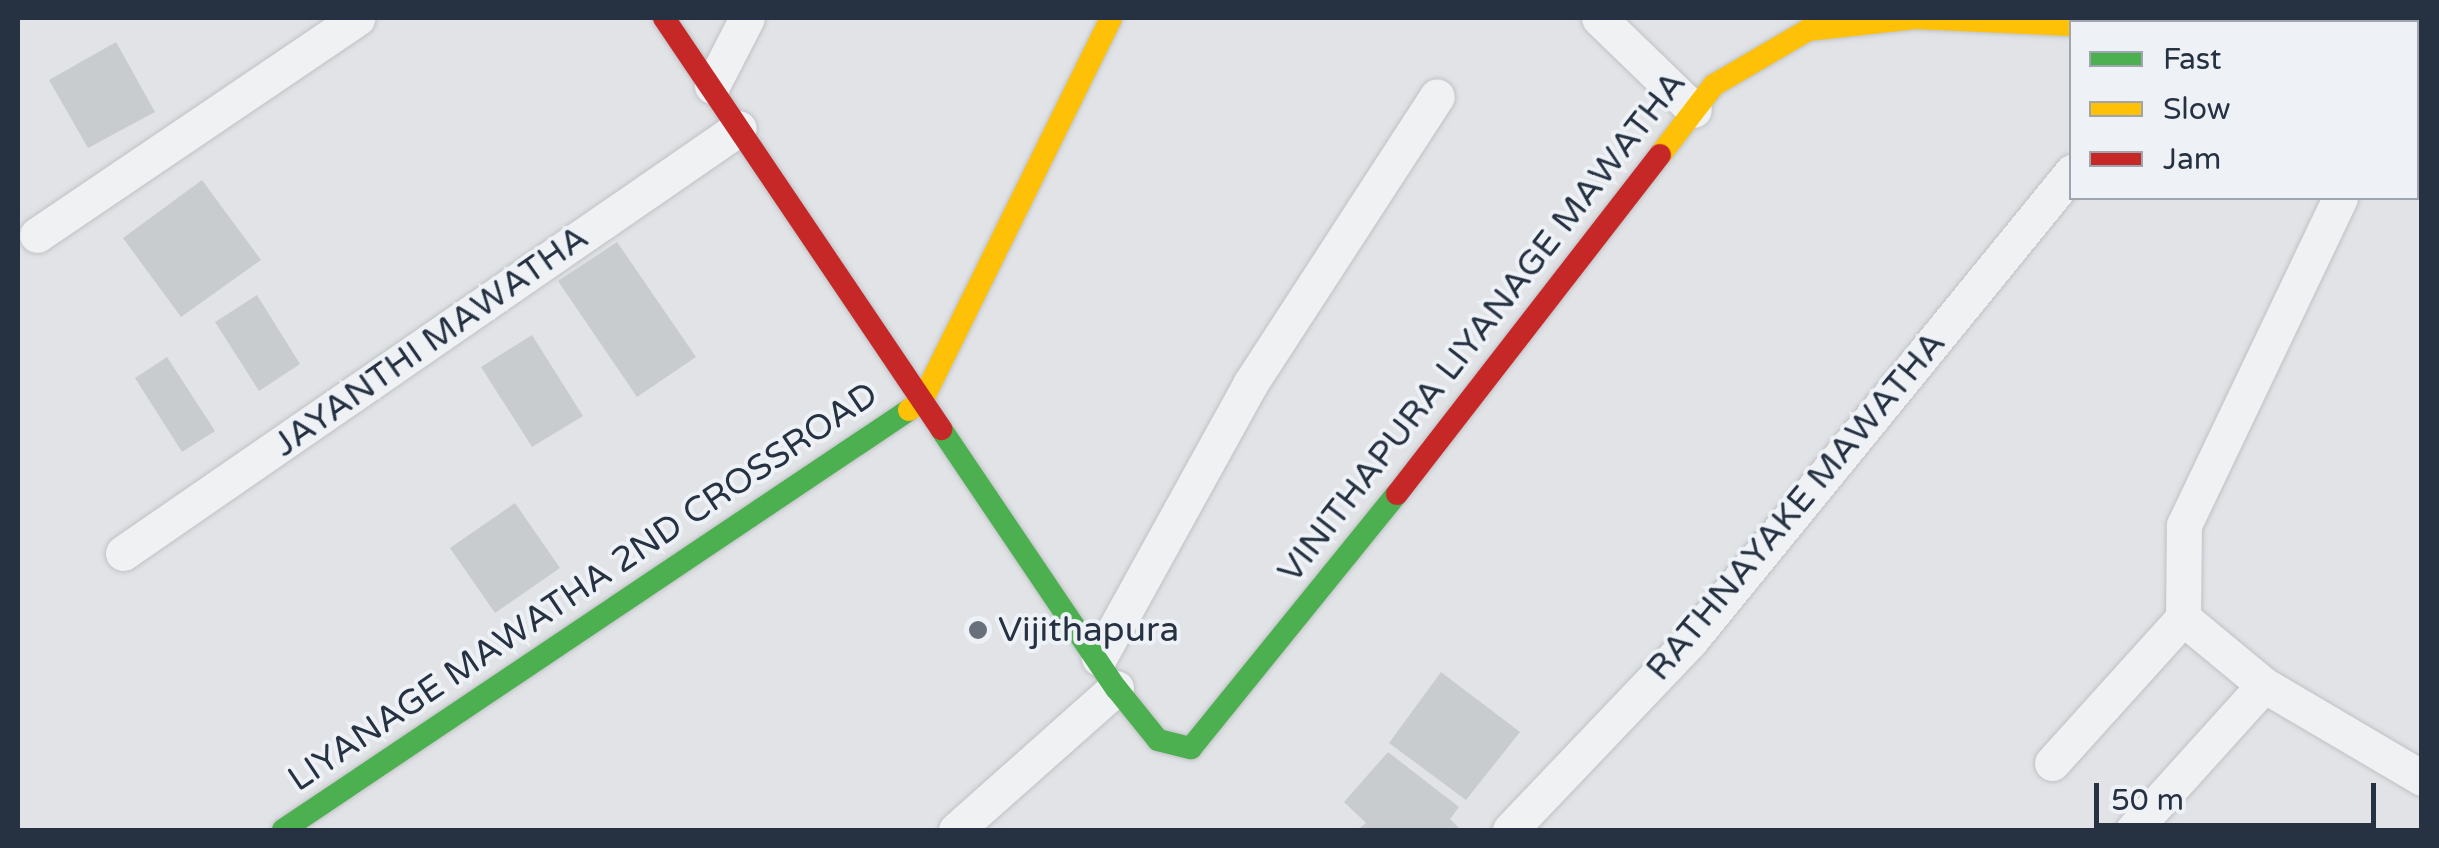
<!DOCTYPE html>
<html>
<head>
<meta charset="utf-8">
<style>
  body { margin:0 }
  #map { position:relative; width:2439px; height:848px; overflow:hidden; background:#e1e3e6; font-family:"Varela Round",sans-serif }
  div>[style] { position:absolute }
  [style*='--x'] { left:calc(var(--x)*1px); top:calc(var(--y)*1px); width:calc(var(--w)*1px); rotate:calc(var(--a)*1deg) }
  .building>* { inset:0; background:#c9cccf }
  .roads { filter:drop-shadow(0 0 2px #bfc1c4) drop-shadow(0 0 2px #bfc1c4) }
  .street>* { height:35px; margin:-17.5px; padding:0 17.5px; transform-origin:17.5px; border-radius:17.5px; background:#f0f1f3 }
  .fast>* { height:22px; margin:-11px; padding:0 11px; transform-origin:11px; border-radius:11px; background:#4caf50 }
  .slow>* { height:22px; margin:-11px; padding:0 11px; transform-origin:11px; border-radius:11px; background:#ffc107 }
  .jam>* { height:22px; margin:-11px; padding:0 11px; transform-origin:11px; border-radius:11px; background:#c62828 }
  .dots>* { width:28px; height:28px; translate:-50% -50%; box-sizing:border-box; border:5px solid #eef2f7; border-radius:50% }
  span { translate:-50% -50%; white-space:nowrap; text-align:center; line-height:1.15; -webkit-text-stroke:8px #eef2f7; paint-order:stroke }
  .street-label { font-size:35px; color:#263242 }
  .poi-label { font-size:35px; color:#263242 }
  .left { translate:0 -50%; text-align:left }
  .frame { position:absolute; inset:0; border:20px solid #263242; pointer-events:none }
  .legend { position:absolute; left:2069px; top:20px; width:350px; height:180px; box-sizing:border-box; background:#eef2f7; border:2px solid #9ea5af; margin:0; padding:12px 18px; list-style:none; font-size:30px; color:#263242 }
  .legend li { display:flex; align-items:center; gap:20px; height:50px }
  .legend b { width:50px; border:2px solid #9ea5af }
  .scale { position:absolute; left:2094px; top:783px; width:282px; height:45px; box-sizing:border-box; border:5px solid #263242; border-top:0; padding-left:12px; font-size:30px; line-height:35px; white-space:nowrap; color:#263242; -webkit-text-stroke:8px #eef2f7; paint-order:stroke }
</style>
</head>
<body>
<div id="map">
  <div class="building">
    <i style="clip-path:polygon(116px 42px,155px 112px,88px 148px,49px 80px)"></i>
    <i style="clip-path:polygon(202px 180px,261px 260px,181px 317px,123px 238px)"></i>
    <i style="clip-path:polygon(617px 242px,696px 357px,637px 397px,558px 281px)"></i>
    <i style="clip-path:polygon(257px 295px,300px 364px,259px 391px,215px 322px)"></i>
    <i style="clip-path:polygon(532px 335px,583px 416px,532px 447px,481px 367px)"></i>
    <i style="clip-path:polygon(167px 357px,215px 431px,182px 452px,135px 378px)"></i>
    <i style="clip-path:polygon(515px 503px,560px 568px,495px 613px,450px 548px)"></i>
    <i style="clip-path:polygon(1441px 672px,1520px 732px,1466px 800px,1389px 743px)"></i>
    <i style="clip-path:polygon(1388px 752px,1459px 807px,1450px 819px,1461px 830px,1357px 830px,1366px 823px,1344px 802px)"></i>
  </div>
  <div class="roads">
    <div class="street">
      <i style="--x:1599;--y:18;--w:132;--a:44.1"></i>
      <i style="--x:2416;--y:40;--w:6;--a:-9"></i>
      <i style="--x:712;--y:86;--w:76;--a:-62.8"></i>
      <i style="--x:37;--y:235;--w:387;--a:-34.1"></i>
      <i style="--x:123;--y:553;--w:748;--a:-34.6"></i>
      <i style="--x:2183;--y:618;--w:93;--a:-89.4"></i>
      <i style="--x:2184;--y:525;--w:362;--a:-64.5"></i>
      <i style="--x:2183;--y:618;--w:105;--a:39.6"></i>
      <i style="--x:2264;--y:685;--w:183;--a:30.5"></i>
      <i style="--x:1099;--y:658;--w:313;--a:-61.1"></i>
      <i style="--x:1250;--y:384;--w:343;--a:-57"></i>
      <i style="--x:2052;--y:763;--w:195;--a:-47.9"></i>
      <i style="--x:956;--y:830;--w:214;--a:-41.6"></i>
      <i style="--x:1510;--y:830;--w:261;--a:-46.4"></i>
      <i style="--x:1690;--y:641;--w:605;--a:-50.84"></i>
      <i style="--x:2133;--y:830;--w:195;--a:-47.9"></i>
    </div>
    <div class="fast">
      <i style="--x:941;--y:429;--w:313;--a:56"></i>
      <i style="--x:1116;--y:688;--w:67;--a:51.1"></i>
      <i style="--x:1158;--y:740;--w:34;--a:14"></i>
      <i style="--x:1191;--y:748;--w:327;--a:-51"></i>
      <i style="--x:283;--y:830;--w:754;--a:-33.86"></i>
    </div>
    <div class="slow">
      <i style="--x:1660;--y:155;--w:88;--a:-52.4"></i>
      <i style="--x:1714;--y:85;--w:109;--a:-30.3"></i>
      <i style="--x:1808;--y:30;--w:108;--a:-6.4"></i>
      <i style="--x:1915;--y:18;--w:157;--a:2.6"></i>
      <i style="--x:909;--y:410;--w:16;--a:-35"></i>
      <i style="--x:922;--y:401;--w:427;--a:-63.7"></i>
    </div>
    <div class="jam">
      <i style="--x:664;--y:18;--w:496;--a:56"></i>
      <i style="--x:1397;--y:494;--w:429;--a:-52.2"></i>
    </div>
  </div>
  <div class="dots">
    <i style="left:978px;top:630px;background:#67707b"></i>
  </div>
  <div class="street-label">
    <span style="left:1482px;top:327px;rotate:-52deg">VINITHAPURA LIYANAGE MAWATHA</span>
    <span style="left:431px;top:341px;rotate:-35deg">JAYANTHI MAWATHA</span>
    <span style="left:1796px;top:506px;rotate:-50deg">RATHNAYAKE MAWATHA</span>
    <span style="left:583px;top:587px;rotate:-34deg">LIYANAGE MAWATHA 2ND CROSSROAD</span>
  </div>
  <div class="poi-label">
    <span class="left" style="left:998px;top:630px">Vijithapura</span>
  </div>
  <div class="frame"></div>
  <ul class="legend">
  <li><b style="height:12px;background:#4caf50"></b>Fast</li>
  <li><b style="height:12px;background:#ffc107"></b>Slow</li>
  <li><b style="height:12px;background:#c62828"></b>Jam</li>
  </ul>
  <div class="scale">50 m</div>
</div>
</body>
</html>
